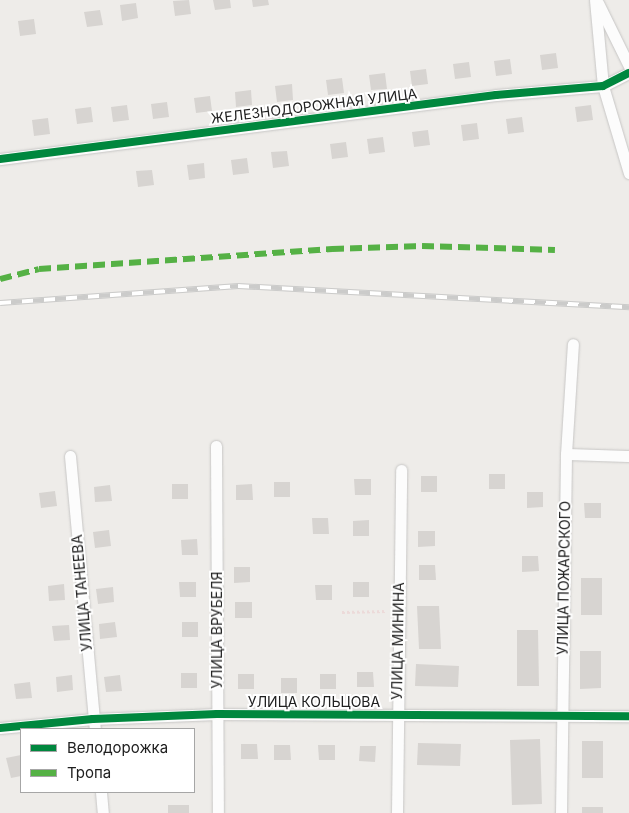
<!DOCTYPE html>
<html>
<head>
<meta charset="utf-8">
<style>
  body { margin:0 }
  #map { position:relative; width:629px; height:813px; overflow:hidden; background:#eeece9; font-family:Inter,sans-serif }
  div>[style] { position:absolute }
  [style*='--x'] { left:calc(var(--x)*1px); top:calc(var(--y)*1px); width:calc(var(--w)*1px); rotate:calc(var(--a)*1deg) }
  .building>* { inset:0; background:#d7d4d1 }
  .path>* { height:2.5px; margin-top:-1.25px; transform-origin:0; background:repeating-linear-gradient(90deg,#ecdad9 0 2.5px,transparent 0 5px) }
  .roads { filter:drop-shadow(0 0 1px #c7c6c5) drop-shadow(0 0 1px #c7c6c5) }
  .street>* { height:11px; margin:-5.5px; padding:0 5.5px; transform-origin:5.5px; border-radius:5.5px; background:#fcfcfc }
  .rail>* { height:5.5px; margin-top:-2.75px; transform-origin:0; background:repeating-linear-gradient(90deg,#fff 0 11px,#cbcbca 0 22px); box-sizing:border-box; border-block:1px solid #cbcbca }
  .quiet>* { height:6px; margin-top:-3px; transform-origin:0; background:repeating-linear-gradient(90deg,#55b145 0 12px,transparent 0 18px) }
  .cycleway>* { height:8px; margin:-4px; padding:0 4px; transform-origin:4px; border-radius:4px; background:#00873e }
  span { translate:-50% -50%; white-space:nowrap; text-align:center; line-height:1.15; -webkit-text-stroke:4px #fff; paint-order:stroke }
  .street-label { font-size:14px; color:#202020 }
  .legend { position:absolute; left:20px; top:728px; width:175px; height:65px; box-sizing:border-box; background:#fff; border:1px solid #a6a6a6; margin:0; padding:6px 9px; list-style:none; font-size:15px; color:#202020 }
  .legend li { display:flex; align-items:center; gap:10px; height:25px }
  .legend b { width:25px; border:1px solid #a6a6a6 }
</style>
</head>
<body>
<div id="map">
  <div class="building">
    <i style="clip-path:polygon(189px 0,191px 14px,175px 16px,173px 1px)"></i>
    <i style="clip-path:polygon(213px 0,230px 0,231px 8px,215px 10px)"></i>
    <i style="clip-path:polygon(252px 0,268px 0,269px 5px,253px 7px)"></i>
    <i style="clip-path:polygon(136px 3px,138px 18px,122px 21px,120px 5px)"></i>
    <i style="clip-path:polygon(100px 10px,103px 25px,87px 27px,84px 12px)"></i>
    <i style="clip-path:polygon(34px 19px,36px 34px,20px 36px,18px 21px)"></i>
    <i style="clip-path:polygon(556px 53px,558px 68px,542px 70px,540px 55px)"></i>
    <i style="clip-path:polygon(510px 59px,512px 74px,496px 76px,494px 61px)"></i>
    <i style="clip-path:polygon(469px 62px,471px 77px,455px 79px,453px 64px)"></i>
    <i style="clip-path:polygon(426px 69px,428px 84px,412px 86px,410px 71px)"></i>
    <i style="clip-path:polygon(385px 73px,387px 89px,371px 90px,369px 75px)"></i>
    <i style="clip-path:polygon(342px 78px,344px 93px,328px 95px,326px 80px)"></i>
    <i style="clip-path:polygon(292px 84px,293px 100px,277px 102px,275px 86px)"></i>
    <i style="clip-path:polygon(251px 90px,252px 105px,236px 107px,235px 92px)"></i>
    <i style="clip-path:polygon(210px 96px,212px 111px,196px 113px,194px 98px)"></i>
    <i style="clip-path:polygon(167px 102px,169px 117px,153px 119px,151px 104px)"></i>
    <i style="clip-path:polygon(127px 105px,129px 120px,113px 122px,111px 107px)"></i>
    <i style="clip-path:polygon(591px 105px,593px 120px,577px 122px,575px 107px)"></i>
    <i style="clip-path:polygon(91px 107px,93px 122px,77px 124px,75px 109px)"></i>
    <i style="clip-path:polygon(522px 117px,524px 132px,508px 134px,506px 119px)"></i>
    <i style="clip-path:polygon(48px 118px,50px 134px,34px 136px,32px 120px)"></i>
    <i style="clip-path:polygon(477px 123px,479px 139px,463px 141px,461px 125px)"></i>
    <i style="clip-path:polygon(428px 130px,430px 145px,414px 147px,412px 132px)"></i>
    <i style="clip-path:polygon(383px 137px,385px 152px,369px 154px,367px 139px)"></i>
    <i style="clip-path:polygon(346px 142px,348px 157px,332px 159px,330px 144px)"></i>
    <i style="clip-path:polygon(287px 151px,289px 166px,273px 168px,271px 152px)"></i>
    <i style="clip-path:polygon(247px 158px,249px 173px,233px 175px,231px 160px)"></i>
    <i style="clip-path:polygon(204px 163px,205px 178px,189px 180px,187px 165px)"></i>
    <i style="clip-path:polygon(152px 170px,154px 185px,138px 187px,136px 171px)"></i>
    <i style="clip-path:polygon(489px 474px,505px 474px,505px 489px,489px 489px)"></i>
    <i style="clip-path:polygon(421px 476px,437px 476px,437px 492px,421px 492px)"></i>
    <i style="clip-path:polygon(354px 479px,371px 479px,371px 495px,355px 495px)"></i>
    <i style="clip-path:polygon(274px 482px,290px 482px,290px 497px,274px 497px)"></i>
    <i style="clip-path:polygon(172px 484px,188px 484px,188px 499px,172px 499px)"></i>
    <i style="clip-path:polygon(252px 484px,253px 500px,236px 500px,236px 485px)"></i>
    <i style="clip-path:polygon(110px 485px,112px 501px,95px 502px,94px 487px)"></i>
    <i style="clip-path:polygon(55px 491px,57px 506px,41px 508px,39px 493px)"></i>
    <i style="clip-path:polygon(527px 492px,543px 492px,543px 507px,527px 508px)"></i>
    <i style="clip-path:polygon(584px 503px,601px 503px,601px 518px,585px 518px)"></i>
    <i style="clip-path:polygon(312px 518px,328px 518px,329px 534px,313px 534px)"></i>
    <i style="clip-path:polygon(369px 520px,369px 536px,353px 536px,353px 521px)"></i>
    <i style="clip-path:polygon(109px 530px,111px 546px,95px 548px,93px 532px)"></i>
    <i style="clip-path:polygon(418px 531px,435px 531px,435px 546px,418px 547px)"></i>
    <i style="clip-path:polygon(197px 539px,198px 555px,182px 555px,181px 540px)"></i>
    <i style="clip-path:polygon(522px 556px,538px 556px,539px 571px,522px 572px)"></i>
    <i style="clip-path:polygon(419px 565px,435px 565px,436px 580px,419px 580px)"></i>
    <i style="clip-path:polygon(234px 567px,250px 567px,250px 582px,234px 583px)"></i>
    <i style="clip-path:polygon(581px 578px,602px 578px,602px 615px,581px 615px)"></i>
    <i style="clip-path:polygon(179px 582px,196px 582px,196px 597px,180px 597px)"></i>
    <i style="clip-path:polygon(353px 582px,369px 582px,369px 597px,353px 597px)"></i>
    <i style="clip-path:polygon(64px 584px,65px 600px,49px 601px,48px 586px)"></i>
    <i style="clip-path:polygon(315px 585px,332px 585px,332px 600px,316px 600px)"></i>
    <i style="clip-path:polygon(113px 587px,114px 602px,98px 604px,96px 589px)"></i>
    <i style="clip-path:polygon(235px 602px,252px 602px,252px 618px,235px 618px)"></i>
    <i style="clip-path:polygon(417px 606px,439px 606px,441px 649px,419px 649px)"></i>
    <i style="clip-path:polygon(115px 622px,117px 637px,100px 639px,99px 624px)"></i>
    <i style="clip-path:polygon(182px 622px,198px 622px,198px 637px,182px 637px)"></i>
    <i style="clip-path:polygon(69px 625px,70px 640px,54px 641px,52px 626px)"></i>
    <i style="clip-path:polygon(517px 630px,538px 630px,539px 686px,517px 686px)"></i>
    <i style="clip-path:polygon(580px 651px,601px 651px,601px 688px,580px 689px)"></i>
    <i style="clip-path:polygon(416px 664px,459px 666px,458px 687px,415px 686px)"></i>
    <i style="clip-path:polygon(357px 672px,373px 672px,374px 687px,357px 687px)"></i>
    <i style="clip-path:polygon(181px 673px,197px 673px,197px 688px,181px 688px)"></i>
    <i style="clip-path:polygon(238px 674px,254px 674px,254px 689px,238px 689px)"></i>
    <i style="clip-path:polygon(320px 674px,336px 674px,336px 689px,320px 689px)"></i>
    <i style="clip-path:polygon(72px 675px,73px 690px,57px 692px,56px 677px)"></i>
    <i style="clip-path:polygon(120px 675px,122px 691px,106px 692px,104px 677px)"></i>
    <i style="clip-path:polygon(281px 678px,297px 678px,297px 693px,281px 693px)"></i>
    <i style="clip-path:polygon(30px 682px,32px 698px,16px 699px,14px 684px)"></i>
    <i style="clip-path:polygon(540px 739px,542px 804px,512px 805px,510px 740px)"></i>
    <i style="clip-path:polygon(582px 741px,603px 741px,603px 778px,582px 778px)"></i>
    <i style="clip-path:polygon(418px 743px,461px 744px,460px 766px,417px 765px)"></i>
    <i style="clip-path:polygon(241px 744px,257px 744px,258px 759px,241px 759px)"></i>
    <i style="clip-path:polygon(274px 745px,290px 745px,291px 760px,274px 760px)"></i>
    <i style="clip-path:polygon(318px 745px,335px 745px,335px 760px,319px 760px)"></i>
    <i style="clip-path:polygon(360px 746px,376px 746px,375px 762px,359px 761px)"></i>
    <i style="clip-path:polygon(21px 755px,21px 776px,11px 778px,6px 758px)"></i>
    <i style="clip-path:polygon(168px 805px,189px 805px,189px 813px,168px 813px)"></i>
    <i style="clip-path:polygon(582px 807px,603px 807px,603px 813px,582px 813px)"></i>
  </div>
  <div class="path">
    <i style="--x:342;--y:612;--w:45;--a:-1.3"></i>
  </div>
  <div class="roads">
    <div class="street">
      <i style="--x:595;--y:0;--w:86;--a:84.7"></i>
      <i style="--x:603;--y:86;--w:91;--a:73.4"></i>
      <i style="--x:598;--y:3;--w:70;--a:63.8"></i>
      <i style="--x:0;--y:159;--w:500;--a:-7.35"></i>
      <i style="--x:496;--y:95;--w:107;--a:-4.8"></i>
      <i style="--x:603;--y:86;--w:29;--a:-27"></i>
      <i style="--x:216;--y:446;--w:367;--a:89.7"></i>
      <i style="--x:566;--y:454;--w:63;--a:1.8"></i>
      <i style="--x:70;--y:456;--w:274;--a:84.8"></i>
      <i style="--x:0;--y:728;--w:93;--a:-5.5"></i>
      <i style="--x:93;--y:719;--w:124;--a:-2.3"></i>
      <i style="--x:217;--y:714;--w:412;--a:0.3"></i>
      <i style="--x:101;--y:792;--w:21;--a:85"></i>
      <i style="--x:397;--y:813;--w:343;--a:-89.3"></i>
      <i style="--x:561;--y:813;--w:359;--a:-89.2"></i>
      <i style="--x:566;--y:454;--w:110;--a:-86.4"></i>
    </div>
  </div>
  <div class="rail">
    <i style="--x:0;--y:303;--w:239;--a:-4.1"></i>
    <i style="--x:238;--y:286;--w:392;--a:3.1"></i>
  </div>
  <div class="quiet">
    <i style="--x:0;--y:279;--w:40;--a:-14.4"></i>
    <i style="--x:39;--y:269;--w:294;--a:-3.9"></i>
    <i style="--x:332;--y:249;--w:90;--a:-1.9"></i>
    <i style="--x:422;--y:246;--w:133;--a:1.7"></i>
  </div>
  <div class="cycleway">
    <i style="--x:0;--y:159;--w:500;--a:-7.35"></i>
    <i style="--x:496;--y:95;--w:107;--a:-4.8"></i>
    <i style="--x:603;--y:86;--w:29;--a:-27"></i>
    <i style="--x:0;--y:728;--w:93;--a:-5.5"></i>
    <i style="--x:93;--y:719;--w:124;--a:-2.3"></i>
    <i style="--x:217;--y:714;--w:412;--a:0.3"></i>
  </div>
  <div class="street-label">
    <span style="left:314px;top:106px;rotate:-7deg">ЖЕЛЕЗНОДОРОЖНАЯ УЛИЦА</span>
    <span style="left:564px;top:578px;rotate:-89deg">УЛИЦА ПОЖАРСКОГО</span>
    <span style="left:82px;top:593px;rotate:-95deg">УЛИЦА ТАНЕЕВА</span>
    <span style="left:217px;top:630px;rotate:-90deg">УЛИЦА ВРУБЕЛЯ</span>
    <span style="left:398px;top:641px;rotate:-89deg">УЛИЦА МИНИНА</span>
    <span style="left:314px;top:702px">УЛИЦА КОЛЬЦОВА</span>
  </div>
  <ul class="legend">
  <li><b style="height:6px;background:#00873e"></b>Велодорожка</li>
  <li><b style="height:6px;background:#55b145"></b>Тропа</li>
  </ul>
</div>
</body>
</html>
